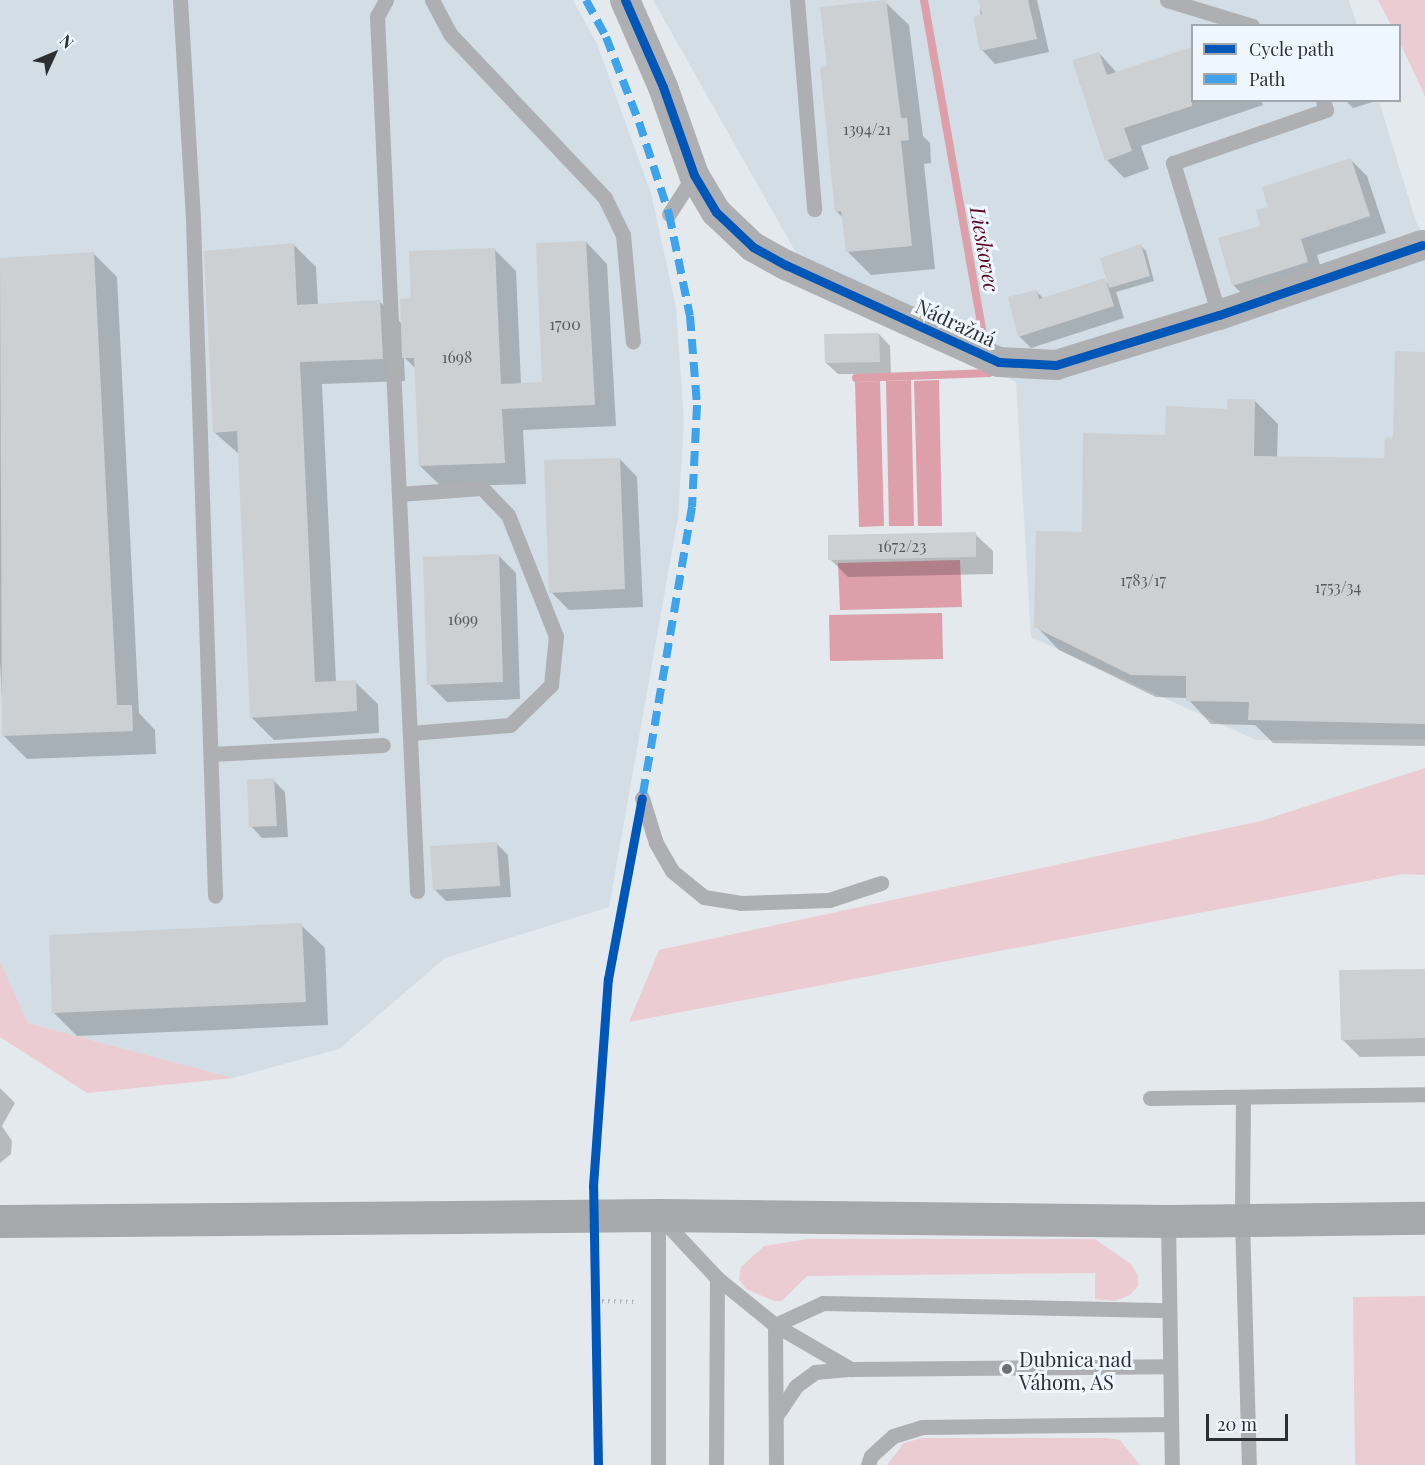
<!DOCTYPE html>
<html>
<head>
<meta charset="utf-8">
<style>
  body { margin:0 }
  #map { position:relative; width:1425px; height:1465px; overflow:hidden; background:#e4e9ed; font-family:"Playfair Display",serif }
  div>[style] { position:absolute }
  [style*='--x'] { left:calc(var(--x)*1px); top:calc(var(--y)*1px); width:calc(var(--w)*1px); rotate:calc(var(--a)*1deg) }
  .built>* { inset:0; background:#d2dde5 }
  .green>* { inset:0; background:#ebccd2 }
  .water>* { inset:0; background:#dd9fa9 }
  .shadow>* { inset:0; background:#0003 }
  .stream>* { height:8px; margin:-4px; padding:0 4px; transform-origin:4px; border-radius:4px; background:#dd9fa9 }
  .building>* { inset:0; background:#cdd0d3 }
  .path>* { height:4px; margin-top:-2px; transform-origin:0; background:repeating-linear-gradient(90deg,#b0b3b5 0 1.5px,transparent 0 6px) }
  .lane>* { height:15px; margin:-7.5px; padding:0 7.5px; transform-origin:7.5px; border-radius:7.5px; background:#aeafb2 }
  .street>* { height:30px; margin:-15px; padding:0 15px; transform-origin:15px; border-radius:15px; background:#aeafb2 }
  .primary>* { height:33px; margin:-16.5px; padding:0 16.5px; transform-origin:16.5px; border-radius:16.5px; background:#a6a8ab }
  .quiet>* { height:8px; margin-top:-4px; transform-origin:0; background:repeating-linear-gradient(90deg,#3ea3eb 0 15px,transparent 0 23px) }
  .cycleway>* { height:9px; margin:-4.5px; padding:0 4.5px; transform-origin:4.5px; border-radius:4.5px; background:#0057b8 }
  .dots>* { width:16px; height:16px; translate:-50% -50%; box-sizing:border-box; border:3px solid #eef6ff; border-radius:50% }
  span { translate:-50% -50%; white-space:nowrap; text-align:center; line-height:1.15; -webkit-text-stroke:6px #eef6ff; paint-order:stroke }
  .number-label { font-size:16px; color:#575a5d }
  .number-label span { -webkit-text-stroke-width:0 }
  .street-label { font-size:20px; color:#2d3033 }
  .poi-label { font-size:20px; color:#2d3033 }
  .left { translate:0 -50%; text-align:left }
  .water-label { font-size:21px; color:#5a061f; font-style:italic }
  .legend { position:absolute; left:1191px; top:24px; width:210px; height:78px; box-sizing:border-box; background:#eef6ff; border:2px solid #a1a7ad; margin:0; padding:8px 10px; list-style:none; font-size:18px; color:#2d3033 }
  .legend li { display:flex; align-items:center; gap:12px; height:30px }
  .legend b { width:30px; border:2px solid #a1a7ad }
  .north { position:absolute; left:24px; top:24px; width:60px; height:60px; -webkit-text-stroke:4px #eef6ff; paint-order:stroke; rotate:46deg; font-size:16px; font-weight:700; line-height:24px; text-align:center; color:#2d3033 }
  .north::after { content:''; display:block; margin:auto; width:21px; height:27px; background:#2d3033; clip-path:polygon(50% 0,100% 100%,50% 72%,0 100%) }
  .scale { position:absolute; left:1206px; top:1414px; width:82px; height:27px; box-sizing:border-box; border:3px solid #2d3033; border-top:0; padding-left:8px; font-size:18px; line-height:21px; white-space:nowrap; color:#2d3033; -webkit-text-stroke:4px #eef6ff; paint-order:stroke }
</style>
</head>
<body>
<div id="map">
  <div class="built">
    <i style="clip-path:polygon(0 0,573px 0,597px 44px,651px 193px,676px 307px,684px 423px,678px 517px,609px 907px,445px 958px,339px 1049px,233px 1078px,28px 1023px,0 961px)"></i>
    <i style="clip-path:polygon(653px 0,1349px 0,1357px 25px,1192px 26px,1192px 100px,1379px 101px,1416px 222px,1425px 236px,1425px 739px,1256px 740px,1031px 637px,1016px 382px,817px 290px)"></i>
  </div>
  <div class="green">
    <i style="clip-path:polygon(1378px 0,1425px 0,1425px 96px,1400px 43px,1400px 26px,1391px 25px)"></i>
    <i style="clip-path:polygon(1425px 768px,1425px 875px,1403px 874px,629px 1022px,659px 950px,1261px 821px)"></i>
    <i style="clip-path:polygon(0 961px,28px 1023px,233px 1078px,87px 1093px,0 1037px)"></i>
    <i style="clip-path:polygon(808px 1239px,1095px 1239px,1131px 1264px,1138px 1276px,1138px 1286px,1130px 1295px,1114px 1301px,1095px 1299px,1095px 1273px,807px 1276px,782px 1301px,774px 1301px,746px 1289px,739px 1279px,741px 1267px,764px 1246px)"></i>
    <i style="clip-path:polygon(1425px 1296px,1425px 1465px,1355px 1465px,1353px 1297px)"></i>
    <i style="clip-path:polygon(922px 1438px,1105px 1438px,1120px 1440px,1140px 1465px,887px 1465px,904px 1443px)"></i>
  </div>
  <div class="water">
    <i style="clip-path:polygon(911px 380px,914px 526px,889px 526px,886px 381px)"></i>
    <i style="clip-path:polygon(939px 380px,942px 526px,918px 526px,914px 381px)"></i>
    <i style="clip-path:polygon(880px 381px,884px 526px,859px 527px,855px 382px)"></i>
    <i style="clip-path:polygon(960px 560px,962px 607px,840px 610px,838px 563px)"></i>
    <i style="clip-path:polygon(942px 613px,943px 659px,830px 661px,829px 615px)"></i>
  </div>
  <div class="shadow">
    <i style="clip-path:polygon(980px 0,1037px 0,1049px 52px,995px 64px,982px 50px)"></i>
    <i style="clip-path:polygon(885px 2px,909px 25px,923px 136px,930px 143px,931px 163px,924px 164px,935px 269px,871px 275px,848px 252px,844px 219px,836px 211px,829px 67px)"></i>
    <i style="clip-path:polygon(1192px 49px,1192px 100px,1261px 100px,1263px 105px,1141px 146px,1149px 169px,1124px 178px,1107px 160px,1099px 53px,1117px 73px)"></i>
    <i style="clip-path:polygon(1345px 100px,1372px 100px,1373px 102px,1353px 108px)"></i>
    <i style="clip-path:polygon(1351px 160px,1367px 176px,1386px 233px,1317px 255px,1324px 278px,1250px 301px,1233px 285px,1270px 208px)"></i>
    <i style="clip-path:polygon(586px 242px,607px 264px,616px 426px,523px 430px,526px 484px,442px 487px,420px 466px,416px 369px,404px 357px,405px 381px,322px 384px,336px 682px,355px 682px,378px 704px,379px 733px,274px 740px,252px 718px,240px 455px,214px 432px,294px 245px,316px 267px,318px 305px,380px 302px,402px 324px,412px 300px,494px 249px,516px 271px,521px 384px,543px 383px)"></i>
    <i style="clip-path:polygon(1141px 246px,1146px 251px,1154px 281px,1116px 292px,1124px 318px,1031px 348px,1019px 336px,1036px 291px,1044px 299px,1104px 280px,1109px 285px)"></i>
    <i style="clip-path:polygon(94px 254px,117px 277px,139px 713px,155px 730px,156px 754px,27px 759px,4px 736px,0 662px,0 259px)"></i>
    <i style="clip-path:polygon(879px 334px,890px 346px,891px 374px,838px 374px,826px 363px)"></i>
    <i style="clip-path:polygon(1425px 353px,1425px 746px,1273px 743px,1255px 725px,1211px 724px,1187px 698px,1156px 697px,1059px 650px,1036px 626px,1083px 534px,1166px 436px,1255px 401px,1278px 424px,1277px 458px,1386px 460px)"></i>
    <i style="clip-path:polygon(620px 459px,637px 477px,643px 607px,569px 610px,551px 592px)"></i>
    <i style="clip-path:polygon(975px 534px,993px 551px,993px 574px,848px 577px,830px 559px)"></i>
    <i style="clip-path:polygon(498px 555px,516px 573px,520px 699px,447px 702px,429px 684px)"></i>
    <i style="clip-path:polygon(273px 780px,285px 792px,288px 837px,262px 838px,251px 826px)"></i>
    <i style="clip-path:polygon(496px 843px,508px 855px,511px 897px,446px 901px,434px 889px)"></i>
    <i style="clip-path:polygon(301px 925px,325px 948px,328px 1025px,77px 1036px,54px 1013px)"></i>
    <i style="clip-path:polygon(1425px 970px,1425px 1056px,1360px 1057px,1342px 1039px)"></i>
    <i style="clip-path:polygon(0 1088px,15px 1103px,2px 1126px,12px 1141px,11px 1154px,0 1163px)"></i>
  </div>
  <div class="stream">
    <i style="--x:924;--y:0;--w:352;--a:80"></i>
    <i style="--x:856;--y:378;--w:133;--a:-2.2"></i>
    <i style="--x:989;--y:373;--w:7;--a:-98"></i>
  </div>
  <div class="building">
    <i style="clip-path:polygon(886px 0,901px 118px,907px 118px,909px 140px,901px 141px,912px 246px,846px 252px,841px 211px,835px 212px,820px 67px,827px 66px,820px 7px)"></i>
    <i style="clip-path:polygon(978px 0,1028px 0,1037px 39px,980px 51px,973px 17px,982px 14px)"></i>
    <i style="clip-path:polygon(1192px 47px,1192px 106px,1124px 128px,1132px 151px,1105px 161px,1072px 60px,1099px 52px,1107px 75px)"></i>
    <i style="clip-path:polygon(1351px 158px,1370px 216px,1301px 239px,1308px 262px,1232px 286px,1218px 238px,1260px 226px,1256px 210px,1268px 207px,1262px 187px)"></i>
    <i style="clip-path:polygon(586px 241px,595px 405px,502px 409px,505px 463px,419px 466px,414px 358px,402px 358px,400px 299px,411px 298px,409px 251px,495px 248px,501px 384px,542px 382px,536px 243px)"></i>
    <i style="clip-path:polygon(294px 243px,297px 305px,380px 300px,383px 359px,300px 362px,315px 682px,356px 680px,357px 711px,250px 718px,237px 431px,213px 433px,204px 251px)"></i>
    <i style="clip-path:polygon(1141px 244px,1150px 276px,1109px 288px,1100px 258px)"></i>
    <i style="clip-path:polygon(94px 252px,117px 705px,132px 705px,133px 731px,2px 736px,0 258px)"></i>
    <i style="clip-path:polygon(1105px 278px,1114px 306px,1018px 337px,1008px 297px,1037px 290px,1039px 299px)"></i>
    <i style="clip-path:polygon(879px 333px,880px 362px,825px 363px,824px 334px)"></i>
    <i style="clip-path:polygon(1395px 351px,1425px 352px,1425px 724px,1248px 720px,1249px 702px,1186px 701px,1186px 676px,1131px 675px,1034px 627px,1036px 531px,1082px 532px,1083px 433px,1165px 435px,1166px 406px,1227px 409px,1227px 399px,1255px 399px,1254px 456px,1384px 458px,1385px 438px,1393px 437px)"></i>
    <i style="clip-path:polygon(620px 458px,625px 589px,549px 593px,544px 460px)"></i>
    <i style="clip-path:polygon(976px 532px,976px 557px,828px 560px,828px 535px)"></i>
    <i style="clip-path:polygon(499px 554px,503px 682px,427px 685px,423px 557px)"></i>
    <i style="clip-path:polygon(274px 778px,277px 826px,249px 827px,247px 780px)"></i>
    <i style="clip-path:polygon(497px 842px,500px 886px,433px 890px,430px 846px)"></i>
    <i style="clip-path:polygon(302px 923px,306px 1002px,52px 1013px,49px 935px)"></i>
    <i style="clip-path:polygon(1425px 969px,1425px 1038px,1341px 1040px,1339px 970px)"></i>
  </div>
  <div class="path">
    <i style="--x:593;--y:1186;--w:208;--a:-85.9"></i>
    <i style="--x:608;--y:979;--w:135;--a:-79.4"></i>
    <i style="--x:596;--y:1249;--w:216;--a:89.5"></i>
    <i style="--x:596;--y:1301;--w:41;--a:1.4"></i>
  </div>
  <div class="lane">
    <i style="--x:180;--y:0;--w:221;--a:86.6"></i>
    <i style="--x:193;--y:221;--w:675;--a:88.13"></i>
    <i style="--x:386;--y:0;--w:18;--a:119"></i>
    <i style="--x:377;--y:16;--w:876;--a:87.38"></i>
    <i style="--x:432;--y:0;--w:38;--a:62"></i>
    <i style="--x:450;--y:34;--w:226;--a:46.6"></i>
    <i style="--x:605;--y:198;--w:41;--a:64.1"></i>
    <i style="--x:623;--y:235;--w:107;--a:84.7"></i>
    <i style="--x:797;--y:0;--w:210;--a:85.3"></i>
    <i style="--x:1167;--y:0;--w:89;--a:17"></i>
    <i style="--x:669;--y:214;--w:46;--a:-57.3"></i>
    <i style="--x:1219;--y:315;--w:159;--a:-106.8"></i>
    <i style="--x:1173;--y:163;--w:162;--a:-19.1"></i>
    <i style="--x:1326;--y:110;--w:10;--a:-107"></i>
    <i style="--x:399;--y:494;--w:83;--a:-4.1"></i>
    <i style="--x:482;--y:488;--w:37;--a:46"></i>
    <i style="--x:508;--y:515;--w:130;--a:68.4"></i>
    <i style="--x:556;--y:636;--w:49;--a:95.8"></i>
    <i style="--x:551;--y:685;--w:57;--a:135.7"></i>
    <i style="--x:510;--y:725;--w:100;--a:175.4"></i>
    <i style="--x:211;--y:754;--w:172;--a:-3"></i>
    <i style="--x:642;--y:798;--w:47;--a:72.7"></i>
    <i style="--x:656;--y:843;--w:32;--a:60"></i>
    <i style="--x:672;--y:871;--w:41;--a:39.1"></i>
    <i style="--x:704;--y:897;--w:36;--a:9"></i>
    <i style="--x:740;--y:903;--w:89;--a:-1.9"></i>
    <i style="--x:829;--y:900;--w:55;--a:-18.1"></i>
    <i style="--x:1243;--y:1097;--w:122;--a:90.5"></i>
    <i style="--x:1242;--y:1219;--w:246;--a:88.4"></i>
    <i style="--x:1150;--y:1098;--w:275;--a:-0.8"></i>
    <i style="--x:660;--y:1217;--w:83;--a:46.9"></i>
    <i style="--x:717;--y:1278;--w:75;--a:39"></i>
    <i style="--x:775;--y:1325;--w:88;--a:30.1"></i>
    <i style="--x:851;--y:1369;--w:319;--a:-0.5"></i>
    <i style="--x:1168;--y:1221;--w:244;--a:89.1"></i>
    <i style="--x:776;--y:1416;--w:36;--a:-56"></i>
    <i style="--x:796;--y:1386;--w:24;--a:-36"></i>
    <i style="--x:815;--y:1372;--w:36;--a:-5"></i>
    <i style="--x:658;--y:1465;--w:250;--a:-90"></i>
    <i style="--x:716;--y:1465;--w:187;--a:-89.7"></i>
    <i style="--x:776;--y:1465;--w:140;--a:-90.4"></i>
    <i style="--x:775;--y:1325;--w:53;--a:-24.6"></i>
    <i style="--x:823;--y:1303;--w:346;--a:1.2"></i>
    <i style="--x:868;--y:1465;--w:9;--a:-72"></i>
    <i style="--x:871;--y:1456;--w:30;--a:-42"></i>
    <i style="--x:893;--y:1436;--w:30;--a:-17"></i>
    <i style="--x:922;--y:1427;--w:249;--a:-0.7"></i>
  </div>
  <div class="street">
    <i style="--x:625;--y:0;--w:95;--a:66.4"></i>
    <i style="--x:663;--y:87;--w:93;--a:70.6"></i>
    <i style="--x:694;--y:175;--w:43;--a:59.3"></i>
    <i style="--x:716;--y:212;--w:51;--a:43.4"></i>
    <i style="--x:753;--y:247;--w:38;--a:29"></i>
    <i style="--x:786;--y:265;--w:234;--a:24.5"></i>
    <i style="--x:999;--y:362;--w:57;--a:3"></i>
    <i style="--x:1056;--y:365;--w:170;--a:-17.1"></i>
    <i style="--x:1219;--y:315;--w:215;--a:-19"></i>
  </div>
  <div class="primary">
    <i style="--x:0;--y:1221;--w:658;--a:-0.52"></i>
    <i style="--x:658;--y:1215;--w:510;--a:0.67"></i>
    <i style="--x:1168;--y:1221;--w:257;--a:-0.7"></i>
  </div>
  <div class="quiet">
    <i style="--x:586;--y:0;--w:42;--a:61.6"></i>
    <i style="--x:606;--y:37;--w:91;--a:68.8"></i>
    <i style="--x:639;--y:122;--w:97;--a:71.9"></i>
    <i style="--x:669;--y:214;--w:104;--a:78.4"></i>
    <i style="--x:690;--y:316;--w:89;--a:85.5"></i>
    <i style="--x:697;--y:405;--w:102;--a:92.8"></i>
    <i style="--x:692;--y:507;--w:295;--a:99.7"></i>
  </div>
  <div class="cycleway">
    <i style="--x:625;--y:0;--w:95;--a:66.4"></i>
    <i style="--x:663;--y:87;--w:93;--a:70.6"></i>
    <i style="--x:694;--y:175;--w:43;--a:59.3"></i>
    <i style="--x:716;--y:212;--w:51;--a:43.4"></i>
    <i style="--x:753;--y:247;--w:38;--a:29"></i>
    <i style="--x:786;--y:265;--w:234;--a:24.5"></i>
    <i style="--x:999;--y:362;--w:57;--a:3"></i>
    <i style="--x:1056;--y:365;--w:170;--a:-17.1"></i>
    <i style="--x:1219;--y:315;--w:215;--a:-19"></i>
    <i style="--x:598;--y:1465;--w:279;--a:-91"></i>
    <i style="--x:593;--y:1186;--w:208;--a:-85.9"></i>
    <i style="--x:608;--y:979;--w:184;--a:-79.4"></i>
  </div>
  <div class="dots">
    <i style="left:1007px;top:1369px;background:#6d7174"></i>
  </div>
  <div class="number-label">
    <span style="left:867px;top:129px">1394/21</span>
    <span style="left:565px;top:324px">1700</span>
    <span style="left:457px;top:357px">1698</span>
    <span style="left:902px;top:546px">1672/23</span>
    <span style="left:1143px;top:580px">1783/17</span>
    <span style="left:1338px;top:587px">1753/34</span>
    <span style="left:463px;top:619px">1699</span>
  </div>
  <div class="street-label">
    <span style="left:956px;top:322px;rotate:25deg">Nádražná</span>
  </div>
  <div class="poi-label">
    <span class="left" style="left:1019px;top:1370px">Dubnica nad<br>Váhom, AS</span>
  </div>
  <div class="water-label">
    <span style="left:986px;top:249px;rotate:80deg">Lieskovec</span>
  </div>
  <ul class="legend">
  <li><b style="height:8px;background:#0057b8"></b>Cycle path</li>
  <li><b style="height:8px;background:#3ea3eb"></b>Path</li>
  </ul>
  <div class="north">N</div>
  <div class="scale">20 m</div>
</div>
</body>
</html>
